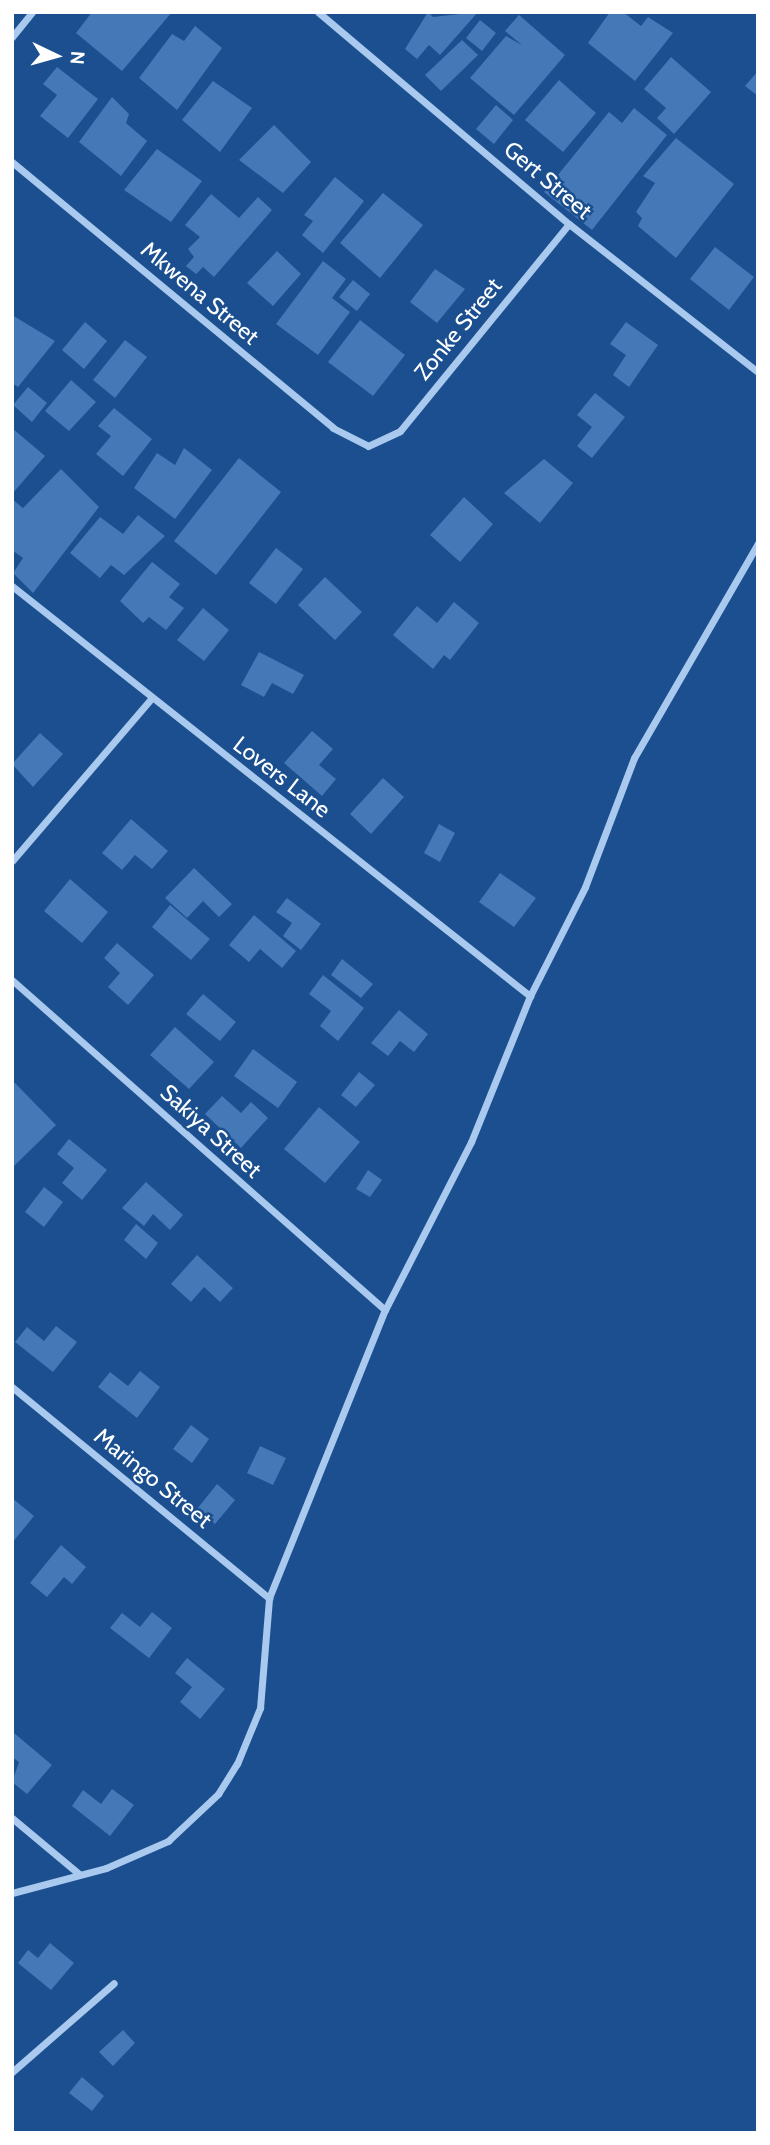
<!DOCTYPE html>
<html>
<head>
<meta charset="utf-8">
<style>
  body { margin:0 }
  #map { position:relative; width:770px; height:2145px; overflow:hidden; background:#1b4f8f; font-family:Cabin,sans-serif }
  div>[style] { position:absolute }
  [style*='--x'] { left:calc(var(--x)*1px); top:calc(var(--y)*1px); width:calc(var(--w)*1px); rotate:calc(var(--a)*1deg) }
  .building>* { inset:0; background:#4478b7 }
  .minor>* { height:7px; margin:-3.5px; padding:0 3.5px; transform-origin:3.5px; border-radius:3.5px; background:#a9c9ee }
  span { translate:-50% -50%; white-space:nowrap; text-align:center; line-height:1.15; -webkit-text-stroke:5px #1b4f8f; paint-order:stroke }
  .street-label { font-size:23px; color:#fff }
  .frame { position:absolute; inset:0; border:14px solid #fff; pointer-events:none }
  .north { position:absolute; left:21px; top:21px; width:70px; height:70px; -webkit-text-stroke:5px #1b4f8f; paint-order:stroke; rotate:95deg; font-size:19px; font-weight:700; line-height:28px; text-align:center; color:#fff }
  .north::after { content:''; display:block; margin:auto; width:24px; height:32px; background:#fff; clip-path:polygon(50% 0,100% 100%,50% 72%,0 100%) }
</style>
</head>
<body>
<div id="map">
  <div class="building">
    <i style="clip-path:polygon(92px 12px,172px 12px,122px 71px,76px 33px)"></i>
    <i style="clip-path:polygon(428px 12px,433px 17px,478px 12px,440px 55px,429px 45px,417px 59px,405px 49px)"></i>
    <i style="clip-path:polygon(610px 12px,623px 12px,641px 26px,648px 17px,673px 33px,635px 81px,588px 43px)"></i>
    <i style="clip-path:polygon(519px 15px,565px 55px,514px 115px,470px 78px,506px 36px,522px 45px,505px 31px)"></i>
    <i style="clip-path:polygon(480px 20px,496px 33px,482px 51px,466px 38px)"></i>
    <i style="clip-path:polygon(195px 26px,222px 48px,177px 110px,139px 78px,172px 34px,184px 41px)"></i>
    <i style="clip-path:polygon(462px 40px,478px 55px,441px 91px,425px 75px)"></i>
    <i style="clip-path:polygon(671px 57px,711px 92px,674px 134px,657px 118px,666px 108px,644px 89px)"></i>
    <i style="clip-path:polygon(57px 67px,98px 99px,68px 138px,40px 116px,57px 95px,43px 84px)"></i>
    <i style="clip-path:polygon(758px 71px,758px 96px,745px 86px)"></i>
    <i style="clip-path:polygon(559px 80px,596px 113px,563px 152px,525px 120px)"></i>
    <i style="clip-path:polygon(213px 81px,252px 108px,220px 152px,182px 120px)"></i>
    <i style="clip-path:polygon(112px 97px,129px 114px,126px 123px,147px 141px,121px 176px,79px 142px)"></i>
    <i style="clip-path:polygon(496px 105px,513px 120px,494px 144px,476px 129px)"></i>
    <i style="clip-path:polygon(634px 108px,667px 135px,592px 230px,544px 192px,609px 112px,622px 123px)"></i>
    <i style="clip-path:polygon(274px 125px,311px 162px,283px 193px,239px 160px)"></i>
    <i style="clip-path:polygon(676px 138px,734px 184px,676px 258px,638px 226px,642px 218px,636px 212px,655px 183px,643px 176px)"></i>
    <i style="clip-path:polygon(157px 149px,202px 181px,171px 222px,124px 190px)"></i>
    <i style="clip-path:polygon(335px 177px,364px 201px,323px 253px,302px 235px,313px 221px,304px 215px)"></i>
    <i style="clip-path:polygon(383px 193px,423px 225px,380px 278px,340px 243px)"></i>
    <i style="clip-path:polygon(211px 194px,239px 218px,258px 197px,272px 210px,214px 277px,203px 267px,196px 274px,186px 266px,194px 257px,188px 249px,200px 237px,185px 225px)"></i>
    <i style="clip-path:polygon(715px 247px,754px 277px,729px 310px,690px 279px)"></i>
    <i style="clip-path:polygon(277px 251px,301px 274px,273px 306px,247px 283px)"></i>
    <i style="clip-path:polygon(323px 261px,346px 279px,332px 298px,350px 312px,318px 355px,276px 324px)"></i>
    <i style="clip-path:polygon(435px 269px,465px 289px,437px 323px,410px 302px)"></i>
    <i style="clip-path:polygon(353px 280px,370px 294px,357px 311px,339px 297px)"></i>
    <i style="clip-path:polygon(12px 315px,55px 341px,18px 387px,12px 383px)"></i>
    <i style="clip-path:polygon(360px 320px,405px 355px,373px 396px,328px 362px)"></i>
    <i style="clip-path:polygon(85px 322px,107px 341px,84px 369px,62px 350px)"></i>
    <i style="clip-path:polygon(626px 322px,658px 345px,629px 387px,613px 375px,626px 355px,610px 344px)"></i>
    <i style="clip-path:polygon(125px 340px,147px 357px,115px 398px,93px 380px)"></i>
    <i style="clip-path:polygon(71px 380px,96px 402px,69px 431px,45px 411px)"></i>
    <i style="clip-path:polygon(28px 387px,47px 403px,32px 422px,13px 405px)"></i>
    <i style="clip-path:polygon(595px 393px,625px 417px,592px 458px,577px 446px,592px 427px,577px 415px)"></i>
    <i style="clip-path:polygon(114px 408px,152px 439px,123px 476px,96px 454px,111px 436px,98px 426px)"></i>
    <i style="clip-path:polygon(12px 428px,45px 456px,12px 494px)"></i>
    <i style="clip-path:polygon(184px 448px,212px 470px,175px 519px,134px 488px,157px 453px,175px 465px)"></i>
    <i style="clip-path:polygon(239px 458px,281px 492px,216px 575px,174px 541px)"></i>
    <i style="clip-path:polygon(544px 459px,573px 483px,540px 523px,504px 493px)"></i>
    <i style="clip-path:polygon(61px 469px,99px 507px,33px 593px,13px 573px,23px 558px,12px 550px,12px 499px,23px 508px)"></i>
    <i style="clip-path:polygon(464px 497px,493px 524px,460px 562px,430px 535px)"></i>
    <i style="clip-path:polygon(138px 515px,165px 536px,124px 575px,111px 565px,100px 578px,70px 553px,100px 517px,123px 534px)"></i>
    <i style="clip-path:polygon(276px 548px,303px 569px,276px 604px,249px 583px)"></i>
    <i style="clip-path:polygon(152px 562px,180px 584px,169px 597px,184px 608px,166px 630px,149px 617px,143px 623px,120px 601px)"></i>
    <i style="clip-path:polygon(325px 577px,362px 612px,335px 640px,298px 605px)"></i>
    <i style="clip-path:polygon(454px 602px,479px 623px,450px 660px,444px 655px,433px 669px,393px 635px,417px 606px,437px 623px)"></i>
    <i style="clip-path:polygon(203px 608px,229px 630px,204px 661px,177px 640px)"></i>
    <i style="clip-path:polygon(259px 652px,304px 675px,293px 694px,272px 683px,264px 697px,241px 685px)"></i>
    <i style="clip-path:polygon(312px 731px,333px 749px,319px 765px,336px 779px,322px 796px,284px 763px)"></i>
    <i style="clip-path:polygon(40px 733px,63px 754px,33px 787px,12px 764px)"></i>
    <i style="clip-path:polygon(383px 778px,404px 797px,371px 834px,350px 814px)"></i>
    <i style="clip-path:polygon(131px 819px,168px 851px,152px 869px,135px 855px,122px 870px,102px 853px)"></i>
    <i style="clip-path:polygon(439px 824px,455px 833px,440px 862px,424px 853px)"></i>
    <i style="clip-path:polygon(194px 868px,232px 904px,219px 917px,203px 901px,187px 918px,165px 898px)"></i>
    <i style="clip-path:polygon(500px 873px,536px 898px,514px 927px,479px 902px)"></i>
    <i style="clip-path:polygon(70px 879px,108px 912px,82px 943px,44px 911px)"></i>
    <i style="clip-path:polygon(287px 898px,321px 924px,301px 950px,283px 936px,292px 923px,276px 912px)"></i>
    <i style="clip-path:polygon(170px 905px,210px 939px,191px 960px,152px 927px)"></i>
    <i style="clip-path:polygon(254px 915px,296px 951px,282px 968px,260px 949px,249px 962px,229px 945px)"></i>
    <i style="clip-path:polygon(117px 943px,154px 975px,128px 1005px,108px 987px,120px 973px,104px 958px)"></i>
    <i style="clip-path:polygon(342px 959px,373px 984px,361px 998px,331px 975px)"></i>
    <i style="clip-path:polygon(323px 975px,364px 1008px,338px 1041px,320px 1026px,331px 1011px,309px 994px)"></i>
    <i style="clip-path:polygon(203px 994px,236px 1022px,220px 1041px,186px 1014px)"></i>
    <i style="clip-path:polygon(399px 1010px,428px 1034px,414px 1052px,400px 1041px,388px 1056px,371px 1043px)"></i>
    <i style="clip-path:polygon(175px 1027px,214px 1062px,189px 1089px,150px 1055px)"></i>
    <i style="clip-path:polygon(253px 1049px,297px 1082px,278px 1108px,234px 1076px)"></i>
    <i style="clip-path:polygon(359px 1072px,375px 1085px,356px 1107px,341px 1095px)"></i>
    <i style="clip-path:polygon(12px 1080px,56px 1125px,12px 1168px)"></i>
    <i style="clip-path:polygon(222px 1096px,241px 1113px,251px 1102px,268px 1118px,241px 1148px,205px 1114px)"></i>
    <i style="clip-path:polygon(319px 1107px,360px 1142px,325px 1183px,284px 1149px)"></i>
    <i style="clip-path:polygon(69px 1139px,107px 1170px,82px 1200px,62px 1183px,74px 1168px,57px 1154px)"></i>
    <i style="clip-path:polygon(368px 1170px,382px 1180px,370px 1197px,356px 1189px)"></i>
    <i style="clip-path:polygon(146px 1182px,183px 1215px,170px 1230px,153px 1214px,144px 1226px,122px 1208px)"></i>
    <i style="clip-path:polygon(44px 1187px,63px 1202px,44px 1227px,25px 1212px)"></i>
    <i style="clip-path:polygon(136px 1224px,158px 1243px,146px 1259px,124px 1240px)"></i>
    <i style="clip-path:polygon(197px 1255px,233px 1288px,220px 1302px,204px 1287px,191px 1302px,171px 1284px)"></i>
    <i style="clip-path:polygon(56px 1326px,77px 1342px,53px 1372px,15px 1342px,27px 1327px,44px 1341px)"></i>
    <i style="clip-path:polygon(140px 1371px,160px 1387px,137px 1418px,98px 1387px,110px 1372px,128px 1386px)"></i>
    <i style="clip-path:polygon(191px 1425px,209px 1439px,192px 1463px,173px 1449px)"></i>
    <i style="clip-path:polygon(260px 1446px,286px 1458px,273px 1485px,247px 1473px)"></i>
    <i style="clip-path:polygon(217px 1484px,235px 1500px,215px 1524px,197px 1509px)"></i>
    <i style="clip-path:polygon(12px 1498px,34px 1516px,12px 1543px)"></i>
    <i style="clip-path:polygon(61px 1545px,86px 1567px,72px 1584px,64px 1577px,47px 1597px,30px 1583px)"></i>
    <i style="clip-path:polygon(152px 1612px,172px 1628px,149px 1658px,110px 1628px,122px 1613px,140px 1627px)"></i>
    <i style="clip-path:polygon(187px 1658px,225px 1689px,200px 1719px,180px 1702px,192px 1687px,175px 1673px)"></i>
    <i style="clip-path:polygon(14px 1733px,52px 1765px,27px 1794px,12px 1782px,19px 1762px,12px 1757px)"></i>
    <i style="clip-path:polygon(112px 1789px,134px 1805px,110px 1836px,72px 1806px,83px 1790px,101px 1804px)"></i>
    <i style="clip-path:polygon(50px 1943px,74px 1963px,51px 1990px,18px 1963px,28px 1950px,38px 1958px)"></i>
    <i style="clip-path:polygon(123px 2030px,135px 2043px,113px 2066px,99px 2052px)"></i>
    <i style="clip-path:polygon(82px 2077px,104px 2096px,92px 2111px,69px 2093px)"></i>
  </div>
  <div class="minor">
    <i style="--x:318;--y:12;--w:329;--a:40.2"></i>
    <i style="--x:569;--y:224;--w:240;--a:38.1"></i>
    <i style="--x:12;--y:37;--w:32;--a:-51"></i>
    <i style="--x:12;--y:162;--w:417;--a:39.6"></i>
    <i style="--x:333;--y:428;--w:39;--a:27"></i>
    <i style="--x:368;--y:446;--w:35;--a:-25"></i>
    <i style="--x:400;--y:431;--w:267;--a:-50.8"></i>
    <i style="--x:12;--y:586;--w:661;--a:38.36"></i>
    <i style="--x:12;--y:861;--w:213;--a:-49.4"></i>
    <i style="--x:12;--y:980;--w:498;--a:41.5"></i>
    <i style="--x:12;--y:1387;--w:333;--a:39.4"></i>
    <i style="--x:12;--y:1818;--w:87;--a:39.9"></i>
    <i style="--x:12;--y:1893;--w:97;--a:-14.9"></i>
    <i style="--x:106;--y:1868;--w:68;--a:-23.5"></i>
    <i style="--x:168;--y:1841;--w:69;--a:-43.2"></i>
    <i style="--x:218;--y:1794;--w:36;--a:-58"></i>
    <i style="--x:237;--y:1764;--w:61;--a:-67.7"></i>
    <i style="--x:260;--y:1708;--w:110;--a:-85.3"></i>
    <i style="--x:269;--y:1598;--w:310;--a:-68.1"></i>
    <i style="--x:385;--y:1310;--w:189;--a:-62.9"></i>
    <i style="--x:471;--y:1142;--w:157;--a:-68"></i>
    <i style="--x:530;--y:996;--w:122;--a:-63.2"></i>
    <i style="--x:585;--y:887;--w:138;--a:-69.2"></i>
    <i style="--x:634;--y:758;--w:248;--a:-60"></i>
    <i style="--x:12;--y:2072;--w:135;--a:-41.1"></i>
  </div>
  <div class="street-label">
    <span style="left:548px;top:180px;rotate:40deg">Gert Street</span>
    <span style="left:200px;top:293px;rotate:40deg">Mkwena Street</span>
    <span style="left:458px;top:329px;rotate:-51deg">Zonke Street</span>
    <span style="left:282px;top:777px;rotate:38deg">Lovers Lane</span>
    <span style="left:211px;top:1131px;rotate:42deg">Sakiya Street</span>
    <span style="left:153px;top:1478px;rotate:39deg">Maringo Street</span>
  </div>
  <div class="frame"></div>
  <div class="north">N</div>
</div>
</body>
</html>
